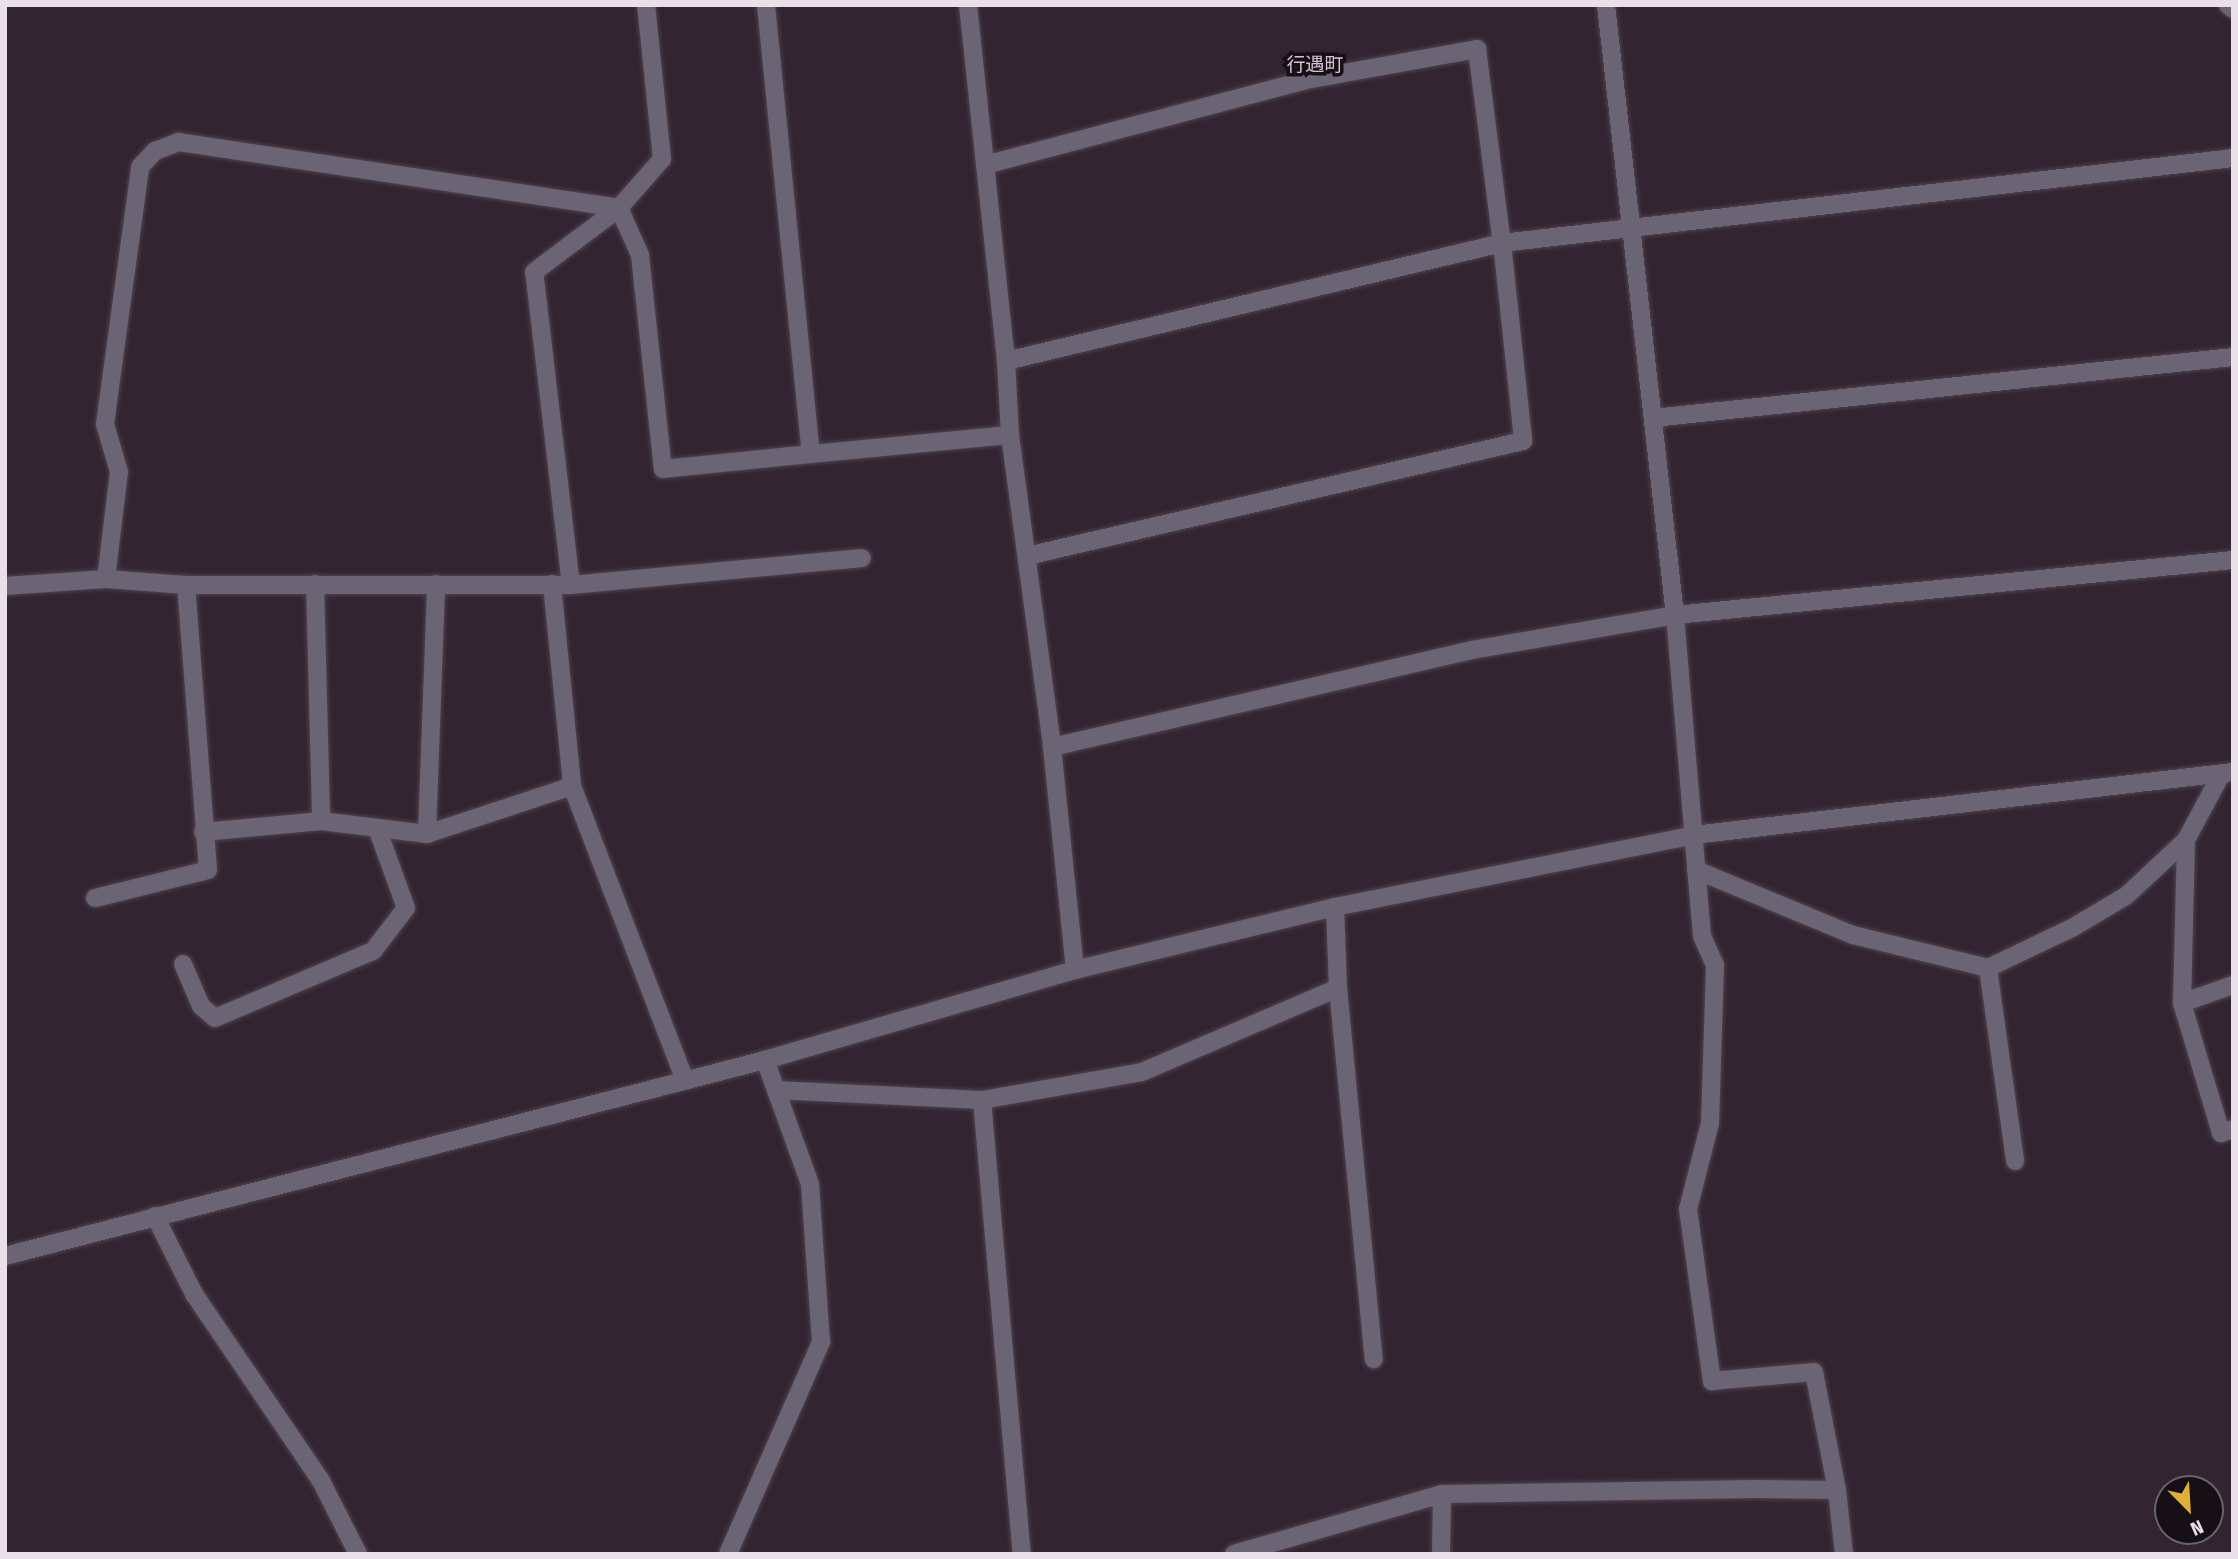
<!DOCTYPE html>
<html>
<head>
<meta charset="utf-8">
<style>
  body { margin:0 }
  #map { position:relative; width:2238px; height:1559px; overflow:hidden; background:#322431; font-family:"Fira Sans Condensed","Noto Sans JP",sans-serif }
  div>[style] { position:absolute }
  [style*='--x'] { left:calc(var(--x)*1px); top:calc(var(--y)*1px); width:calc(var(--w)*1px); rotate:calc(var(--a)*1deg) }
  .roads { filter:drop-shadow(0 0 2px #4f424e) drop-shadow(0 0 2px #4f424e) }
  .minor>* { height:18px; margin:-9px; padding:0 9px; transform-origin:9px; border-radius:9px; background:#6b6474 }
  span { translate:-50% -50%; white-space:nowrap; text-align:center; line-height:1.15; -webkit-text-stroke:7px #161016; paint-order:stroke }
  .neighbourhood-label { font-size:19px; color:#d4c2d2 }
  .frame { position:absolute; inset:0; border:7px solid #eae0e9; pointer-events:none }
  .north { position:absolute; left:2154px; top:1475px; width:70px; height:70px; box-sizing:border-box; background:#161016; border:2px solid #6b636a; border-radius:50%; rotate:156deg; font-size:19px; font-weight:700; line-height:28px; text-align:center; color:#eae0e9 }
  .north::after { content:''; display:block; margin:auto; width:24px; height:32px; background:#e3ae35; clip-path:polygon(50% 0,100% 100%,50% 72%,0 100%) }
</style>
</head>
<body>
<div id="map">
  <div class="roads">
    <div class="minor">
      <i style="--x:766;--y:5;--w:451;--a:84.3"></i>
      <i style="--x:811;--y:454;--w:200;--a:-5.5"></i>
      <i style="--x:968;--y:5;--w:358;--a:83.9"></i>
      <i style="--x:1006;--y:361;--w:74;--a:86.9"></i>
      <i style="--x:1010;--y:435;--w:315;--a:82.3"></i>
      <i style="--x:1052;--y:747;--w:224;--a:84.1"></i>
      <i style="--x:1606;--y:5;--w:614;--a:83.55"></i>
      <i style="--x:1675;--y:615;--w:322;--a:85.2"></i>
      <i style="--x:1702;--y:936;--w:32;--a:66"></i>
      <i style="--x:1715;--y:965;--w:158;--a:91.8"></i>
      <i style="--x:1710;--y:1123;--w:89;--a:104.3"></i>
      <i style="--x:1688;--y:1209;--w:174;--a:82.1"></i>
      <i style="--x:1712;--y:1381;--w:102;--a:-5"></i>
      <i style="--x:1814;--y:1372;--w:120;--a:79"></i>
      <i style="--x:2228;--y:5;--w:6;--a:39"></i>
      <i style="--x:985;--y:165;--w:337;--a:-14.8"></i>
      <i style="--x:1311;--y:79;--w:169;--a:-10.2"></i>
      <i style="--x:1477;--y:49;--w:196;--a:82.7"></i>
      <i style="--x:1502;--y:243;--w:199;--a:83.9"></i>
      <i style="--x:1523;--y:441;--w:509;--a:166.95"></i>
      <i style="--x:1006;--y:361;--w:510;--a:-13.38"></i>
      <i style="--x:1502;--y:243;--w:736;--a:-6.63"></i>
      <i style="--x:1653;--y:418;--w:583;--a:-6"></i>
      <i style="--x:106;--y:579;--w:108;--a:-83.1"></i>
      <i style="--x:119;--y:472;--w:50;--a:-106.3"></i>
      <i style="--x:105;--y:424;--w:259;--a:-82.2"></i>
      <i style="--x:140;--y:167;--w:22;--a:-47"></i>
      <i style="--x:155;--y:151;--w:25;--a:-21"></i>
      <i style="--x:178;--y:142;--w:446;--a:8.5"></i>
      <i style="--x:619;--y:208;--w:51;--a:65.9"></i>
      <i style="--x:640;--y:255;--w:215;--a:83.9"></i>
      <i style="--x:663;--y:469;--w:149;--a:-5.8"></i>
      <i style="--x:315;--y:584;--w:237;--a:88.5"></i>
      <i style="--x:552;--y:584;--w:203;--a:84.3"></i>
      <i style="--x:572;--y:786;--w:315;--a:69"></i>
      <i style="--x:571;--y:585;--w:315;--a:-96.7"></i>
      <i style="--x:534;--y:272;--w:106;--a:-37"></i>
      <i style="--x:619;--y:208;--w:65;--a:-48.7"></i>
      <i style="--x:662;--y:159;--w:155;--a:-95.9"></i>
      <i style="--x:5;--y:586;--w:101;--a:-4"></i>
      <i style="--x:106;--y:579;--w:80;--a:4.3"></i>
      <i style="--x:186;--y:585;--w:385;--a:0"></i>
      <i style="--x:571;--y:585;--w:292;--a:-5.3"></i>
      <i style="--x:1052;--y:747;--w:430;--a:-13"></i>
      <i style="--x:1471;--y:650;--w:207;--a:-9.7"></i>
      <i style="--x:1675;--y:615;--w:561;--a:-5.63"></i>
      <i style="--x:203;--y:832;--w:119;--a:-5.3"></i>
      <i style="--x:321;--y:821;--w:107;--a:7"></i>
      <i style="--x:427;--y:834;--w:153;--a:-18.3"></i>
      <i style="--x:427;--y:834;--w:250;--a:-87.9"></i>
      <i style="--x:2186;--y:840;--w:163;--a:91.4"></i>
      <i style="--x:2182;--y:1003;--w:136;--a:73.3"></i>
      <i style="--x:2221;--y:1133;--w:13;--a:-18"></i>
      <i style="--x:1696;--y:870;--w:170;--a:22.5"></i>
      <i style="--x:1853;--y:935;--w:139;--a:13.7"></i>
      <i style="--x:1988;--y:968;--w:93;--a:-25.5"></i>
      <i style="--x:2072;--y:928;--w:63;--a:-30.7"></i>
      <i style="--x:2126;--y:896;--w:82;--a:-43"></i>
      <i style="--x:2186;--y:840;--w:76;--a:-61.8"></i>
      <i style="--x:95;--y:898;--w:116;--a:-13.9"></i>
      <i style="--x:208;--y:870;--w:286;--a:-94.4"></i>
      <i style="--x:183;--y:964;--w:46;--a:66.8"></i>
      <i style="--x:201;--y:1006;--w:18;--a:41"></i>
      <i style="--x:215;--y:1018;--w:172;--a:-23"></i>
      <i style="--x:373;--y:951;--w:54;--a:-52.5"></i>
      <i style="--x:406;--y:908;--w:85;--a:-109.9"></i>
      <i style="--x:1988;--y:968;--w:195;--a:82"></i>
      <i style="--x:1338;--y:988;--w:373;--a:84.5"></i>
      <i style="--x:2182;--y:1003;--w:54;--a:-19.4"></i>
      <i style="--x:776;--y:1090;--w:206;--a:2.8"></i>
      <i style="--x:982;--y:1100;--w:162;--a:-9.9"></i>
      <i style="--x:1142;--y:1072;--w:213;--a:-23.2"></i>
      <i style="--x:1338;--y:988;--w:81;--a:-92.1"></i>
      <i style="--x:982;--y:1100;--w:456;--a:85"></i>
      <i style="--x:155;--y:1216;--w:87;--a:63.4"></i>
      <i style="--x:194;--y:1294;--w:226;--a:55.8"></i>
      <i style="--x:321;--y:1481;--w:82;--a:63.1"></i>
      <i style="--x:5;--y:1256;--w:785;--a:-14.46"></i>
      <i style="--x:765;--y:1060;--w:323;--a:-16.2"></i>
      <i style="--x:1075;--y:970;--w:268;--a:-13.6"></i>
      <i style="--x:1335;--y:907;--w:366;--a:-11.3"></i>
      <i style="--x:1694;--y:835;--w:543;--a:-6.67"></i>
      <i style="--x:728;--y:1554;--w:232;--a:-66.3"></i>
      <i style="--x:821;--y:1342;--w:158;--a:-94"></i>
      <i style="--x:810;--y:1184;--w:132;--a:-109.9"></i>
      <i style="--x:1234;--y:1554;--w:216;--a:-16.1"></i>
      <i style="--x:1442;--y:1494;--w:313;--a:-0.9"></i>
      <i style="--x:1755;--y:1489;--w:82;--a:0.7"></i>
      <i style="--x:1837;--y:1490;--w:64;--a:83.8"></i>
      <i style="--x:1441;--y:1554;--w:60;--a:-89"></i>
    </div>
  </div>
  <div class="neighbourhood-label">
    <span style="left:1315px;top:65px">行遇町</span>
  </div>
  <div class="frame"></div>
  <div class="north">N</div>
</div>
</body>
</html>
